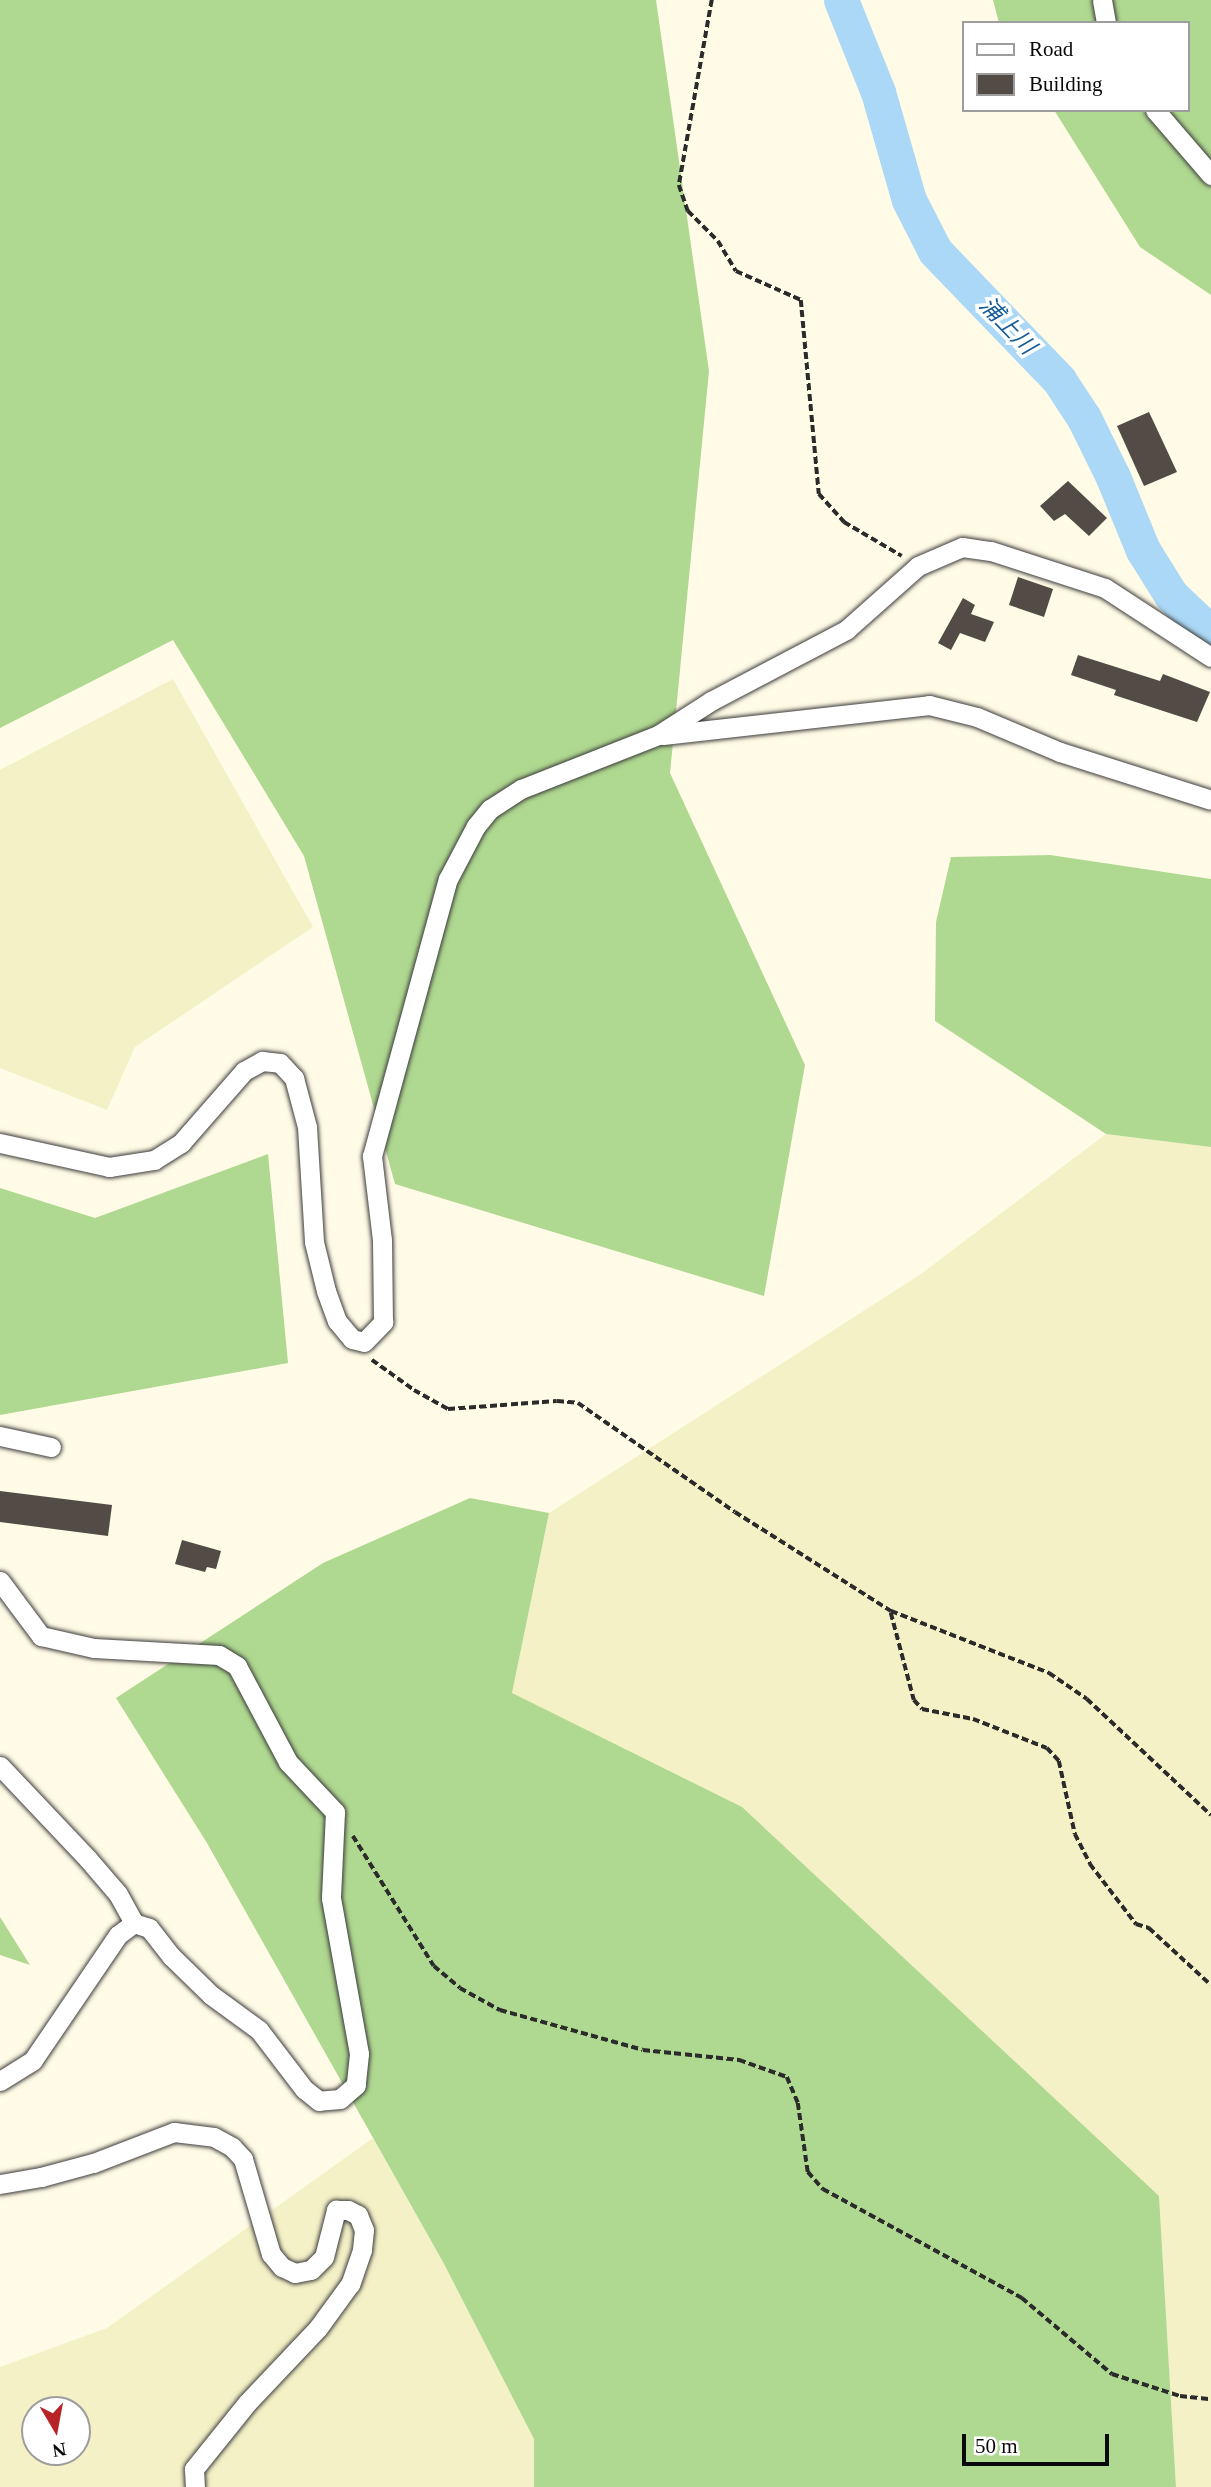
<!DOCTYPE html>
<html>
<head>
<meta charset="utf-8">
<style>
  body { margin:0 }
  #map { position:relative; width:1211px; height:2487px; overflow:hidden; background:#fffbe6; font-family:"Times New Roman","Noto Sans JP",serif }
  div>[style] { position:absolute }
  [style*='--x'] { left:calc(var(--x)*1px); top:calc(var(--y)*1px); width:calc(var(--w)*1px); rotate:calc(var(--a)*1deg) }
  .farmland>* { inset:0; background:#f4f1c7 }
  .forest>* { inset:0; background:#afd890 }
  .river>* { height:35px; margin:-17.5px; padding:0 17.5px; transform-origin:17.5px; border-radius:17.5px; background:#abd8f6 }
  .building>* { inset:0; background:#524b46 }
  .path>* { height:3.5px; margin-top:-1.75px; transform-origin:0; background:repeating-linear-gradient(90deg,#2b2b2b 0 7px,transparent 0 10.5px) }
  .roads { filter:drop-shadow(0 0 2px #3c3c3c) drop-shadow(0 0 2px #3c3c3c) }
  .street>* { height:19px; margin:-9.5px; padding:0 9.5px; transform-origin:9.5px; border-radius:9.5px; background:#fff }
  span { translate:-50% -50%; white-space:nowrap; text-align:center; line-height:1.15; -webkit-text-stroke:7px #fff; paint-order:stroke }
  .water-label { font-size:23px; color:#155c99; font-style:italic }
  .legend { position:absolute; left:962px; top:21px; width:228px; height:91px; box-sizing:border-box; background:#fff; border:2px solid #9d9d9d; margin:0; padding:9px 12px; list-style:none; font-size:21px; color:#090909 }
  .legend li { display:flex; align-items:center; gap:14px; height:35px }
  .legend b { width:35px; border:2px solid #9d9d9d }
  .north { position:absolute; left:21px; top:2396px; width:70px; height:70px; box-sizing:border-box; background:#fff; border:2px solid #9d9d9d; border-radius:50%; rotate:170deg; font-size:19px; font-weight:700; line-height:28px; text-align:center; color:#090909 }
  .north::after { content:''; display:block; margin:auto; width:24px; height:32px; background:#b82326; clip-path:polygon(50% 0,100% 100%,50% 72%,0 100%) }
  .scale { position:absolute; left:962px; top:2434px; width:147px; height:32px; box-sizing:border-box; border:4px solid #090909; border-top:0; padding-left:9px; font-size:21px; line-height:24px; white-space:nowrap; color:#090909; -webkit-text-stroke:5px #fff; paint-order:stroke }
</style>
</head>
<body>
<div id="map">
  <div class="farmland">
    <i style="clip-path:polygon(173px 679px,313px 927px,135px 1047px,107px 1110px,0 1068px,0 770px)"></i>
    <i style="clip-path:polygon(1106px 1134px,1211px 1147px,1211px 2487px,1176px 2487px,1159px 2196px,512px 1693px,549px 1513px,921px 1274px)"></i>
    <i style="clip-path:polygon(evenodd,373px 2138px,443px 2262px,534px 2439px,534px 2487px,0 2487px,0 2367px,107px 2328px,373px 2138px,35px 2410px,77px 2410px,77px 2452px,35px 2452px,35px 2410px)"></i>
  </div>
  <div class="forest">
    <i style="clip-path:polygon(0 0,656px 0,709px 371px,670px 773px,805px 1065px,764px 1296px,395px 1184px,304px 856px,173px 640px,0 728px)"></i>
    <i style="clip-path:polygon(993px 0,1211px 0,1211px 295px,1140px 247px,1054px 110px,1188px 110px,1188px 23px,999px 23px)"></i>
    <i style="clip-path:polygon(1050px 855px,1211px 879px,1211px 1147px,1106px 1134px,935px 1021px,936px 922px,951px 857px)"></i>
    <i style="clip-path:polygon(268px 1154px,288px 1363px,0 1415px,0 1188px,95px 1218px)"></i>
    <i style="clip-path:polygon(470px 1498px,549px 1513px,512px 1693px,742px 1807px,1159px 2196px,1176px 2487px,534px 2487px,534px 2439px,443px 2262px,207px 1843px,116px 1698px,323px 1563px)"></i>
    <i style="clip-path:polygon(0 1917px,30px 1965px,0 1955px)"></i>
  </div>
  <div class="river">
    <i style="--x:841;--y:0;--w:99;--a:68.1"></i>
    <i style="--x:878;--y:92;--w:112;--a:74"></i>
    <i style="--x:909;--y:200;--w:57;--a:63"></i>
    <i style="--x:935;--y:251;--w:179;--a:46.1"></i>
    <i style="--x:1059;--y:380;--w:45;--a:56.7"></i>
    <i style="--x:1084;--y:418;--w:66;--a:63.8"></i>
    <i style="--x:1113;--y:477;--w:79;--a:67.7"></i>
    <i style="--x:1143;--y:550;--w:53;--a:58.1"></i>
    <i style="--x:1171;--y:595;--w:55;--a:43.5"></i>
  </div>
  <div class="building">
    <i style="clip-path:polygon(1149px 412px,1177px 472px,1144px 486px,1117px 426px)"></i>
    <i style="clip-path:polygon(1068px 481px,1107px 518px,1089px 536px,1065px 514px,1054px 521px,1040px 506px)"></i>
    <i style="clip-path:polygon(1018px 577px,1053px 589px,1044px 617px,1009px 605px)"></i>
    <i style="clip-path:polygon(963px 598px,975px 605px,971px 614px,994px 622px,985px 642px,960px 633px,951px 650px,938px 643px)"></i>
    <i style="clip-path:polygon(1078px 655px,1160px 681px,1163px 674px,1210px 692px,1197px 722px,1114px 695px,1116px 690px,1071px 675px)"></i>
    <i style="clip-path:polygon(0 1491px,112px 1505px,108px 1536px,0 1522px)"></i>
    <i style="clip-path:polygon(182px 1540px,221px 1551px,216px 1569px,207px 1567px,205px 1572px,175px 1564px)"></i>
  </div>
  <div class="path">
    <i style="--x:712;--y:0;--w:188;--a:100.1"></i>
    <i style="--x:679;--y:185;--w:28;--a:71"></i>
    <i style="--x:688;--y:211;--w:42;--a:45"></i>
    <i style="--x:718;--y:241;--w:35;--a:59"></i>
    <i style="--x:736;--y:271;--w:71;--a:24"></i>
    <i style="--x:801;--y:300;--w:195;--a:84.7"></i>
    <i style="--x:819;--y:494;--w:38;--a:48"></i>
    <i style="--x:844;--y:522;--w:67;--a:30.4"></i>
    <i style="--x:372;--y:1360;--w:52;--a:35.5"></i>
    <i style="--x:414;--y:1390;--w:39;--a:29"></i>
    <i style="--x:448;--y:1409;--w:109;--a:-4.2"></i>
    <i style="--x:557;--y:1401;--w:21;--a:5"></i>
    <i style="--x:578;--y:1403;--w:191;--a:34.8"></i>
    <i style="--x:735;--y:1512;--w:185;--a:32.4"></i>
    <i style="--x:891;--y:1611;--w:170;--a:21.4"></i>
    <i style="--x:1049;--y:1673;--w:46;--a:34.4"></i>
    <i style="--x:1087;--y:1699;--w:170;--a:43.1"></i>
    <i style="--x:891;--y:1613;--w:90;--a:75.2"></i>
    <i style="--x:914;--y:1700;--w:12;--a:48"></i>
    <i style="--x:922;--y:1709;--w:52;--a:11.1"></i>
    <i style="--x:973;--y:1719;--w:79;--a:21.4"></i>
    <i style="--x:1047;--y:1748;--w:18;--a:47"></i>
    <i style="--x:1059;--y:1761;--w:75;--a:77.6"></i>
    <i style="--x:1075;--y:1834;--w:34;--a:63"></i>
    <i style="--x:1090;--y:1864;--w:76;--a:52.5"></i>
    <i style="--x:1136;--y:1924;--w:14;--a:17"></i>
    <i style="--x:1149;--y:1928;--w:84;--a:42.6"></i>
    <i style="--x:353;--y:1836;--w:153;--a:58.1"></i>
    <i style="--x:434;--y:1966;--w:34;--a:40"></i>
    <i style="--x:460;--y:1988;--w:46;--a:28.8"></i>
    <i style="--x:500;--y:2010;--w:148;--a:15.6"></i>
    <i style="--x:643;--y:2050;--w:97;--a:5.9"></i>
    <i style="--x:739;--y:2060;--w:51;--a:19.5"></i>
    <i style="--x:787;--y:2077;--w:28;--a:67"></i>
    <i style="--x:798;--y:2103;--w:70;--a:81.8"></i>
    <i style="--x:808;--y:2172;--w:23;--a:49"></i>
    <i style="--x:823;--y:2189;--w:227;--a:28.7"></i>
    <i style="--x:1022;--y:2298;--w:118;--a:40.2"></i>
    <i style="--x:1112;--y:2374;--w:71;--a:17.9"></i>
    <i style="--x:1180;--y:2396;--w:31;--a:6"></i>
  </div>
  <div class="roads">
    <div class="street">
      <i style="--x:1102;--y:0;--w:23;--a:80"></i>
      <i style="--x:1155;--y:110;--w:86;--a:49.3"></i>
      <i style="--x:663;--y:735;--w:268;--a:-6.4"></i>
      <i style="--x:929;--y:705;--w:49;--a:14"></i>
      <i style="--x:977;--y:717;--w:90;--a:22.9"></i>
      <i style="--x:1060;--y:752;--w:158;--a:17.6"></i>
      <i style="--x:0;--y:1143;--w:112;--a:12.4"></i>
      <i style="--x:109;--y:1167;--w:46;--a:-8.8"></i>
      <i style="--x:154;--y:1160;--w:32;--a:-32"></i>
      <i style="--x:181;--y:1143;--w:96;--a:-48.8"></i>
      <i style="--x:244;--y:1071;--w:21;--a:-29"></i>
      <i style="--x:262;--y:1061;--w:18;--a:6"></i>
      <i style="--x:280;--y:1063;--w:21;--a:47"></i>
      <i style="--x:294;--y:1078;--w:51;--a:75.1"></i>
      <i style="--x:307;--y:1127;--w:115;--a:86.5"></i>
      <i style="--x:314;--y:1242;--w:50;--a:76.2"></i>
      <i style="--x:326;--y:1291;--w:32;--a:70"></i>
      <i style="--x:337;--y:1321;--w:23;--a:50"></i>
      <i style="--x:352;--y:1339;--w:12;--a:14"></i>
      <i style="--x:364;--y:1342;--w:28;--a:-46"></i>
      <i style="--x:383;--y:1322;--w:82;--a:-90.7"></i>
      <i style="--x:382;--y:1240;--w:85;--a:-96.8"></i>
      <i style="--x:372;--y:1156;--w:287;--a:-74.7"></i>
      <i style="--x:448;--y:879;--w:60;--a:-62.2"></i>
      <i style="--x:476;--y:826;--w:22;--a:-51"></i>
      <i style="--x:490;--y:809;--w:37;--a:-33"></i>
      <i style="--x:521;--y:789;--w:147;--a:-21.5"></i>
      <i style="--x:658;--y:735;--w:63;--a:-32.7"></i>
      <i style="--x:711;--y:701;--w:153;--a:-27.7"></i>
      <i style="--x:846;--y:630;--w:96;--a:-41.6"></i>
      <i style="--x:918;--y:566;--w:48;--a:-23.4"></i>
      <i style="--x:962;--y:547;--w:29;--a:8"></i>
      <i style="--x:991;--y:551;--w:120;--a:18"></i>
      <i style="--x:1105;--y:588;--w:126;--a:33.1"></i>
      <i style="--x:0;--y:1436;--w:52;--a:12.2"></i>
      <i style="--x:0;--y:1581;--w:69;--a:53.3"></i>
      <i style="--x:41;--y:1636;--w:54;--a:12.8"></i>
      <i style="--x:94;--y:1648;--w:125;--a:3.2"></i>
      <i style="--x:219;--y:1655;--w:21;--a:31"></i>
      <i style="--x:237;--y:1666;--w:109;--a:62"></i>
      <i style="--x:288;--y:1762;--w:69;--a:46.8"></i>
      <i style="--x:335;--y:1812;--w:86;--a:92.7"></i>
      <i style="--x:331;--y:1898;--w:158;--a:79.8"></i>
      <i style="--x:359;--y:2054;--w:31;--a:96"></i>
      <i style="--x:356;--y:2085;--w:21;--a:139"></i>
      <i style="--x:340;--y:2099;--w:21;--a:175"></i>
      <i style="--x:319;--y:2101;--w:19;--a:-141"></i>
      <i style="--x:304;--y:2089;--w:74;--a:-127.3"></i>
      <i style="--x:259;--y:2030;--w:59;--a:-143.9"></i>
      <i style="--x:211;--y:1995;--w:56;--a:-135.7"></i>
      <i style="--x:171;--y:1956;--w:36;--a:-128"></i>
      <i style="--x:149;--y:1928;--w:16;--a:-162"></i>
      <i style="--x:134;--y:1923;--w:33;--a:-119"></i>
      <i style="--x:118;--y:1894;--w:46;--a:-130.6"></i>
      <i style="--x:88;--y:1859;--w:128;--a:-133.4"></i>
      <i style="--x:0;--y:2081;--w:39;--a:-32"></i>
      <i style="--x:33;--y:2060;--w:151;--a:-55.8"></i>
      <i style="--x:118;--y:1935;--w:20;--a:-37"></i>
      <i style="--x:0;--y:2184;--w:42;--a:-9.7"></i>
      <i style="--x:41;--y:2177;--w:54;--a:-15.1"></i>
      <i style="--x:93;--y:2163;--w:87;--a:-20.9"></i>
      <i style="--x:174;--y:2132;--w:40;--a:7.1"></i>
      <i style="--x:214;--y:2137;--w:21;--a:29"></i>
      <i style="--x:232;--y:2147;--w:16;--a:47"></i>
      <i style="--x:243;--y:2159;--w:99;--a:73.6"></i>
      <i style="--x:271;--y:2254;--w:17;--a:50"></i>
      <i style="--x:282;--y:2267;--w:14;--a:25"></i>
      <i style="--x:295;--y:2273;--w:16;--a:-11"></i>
      <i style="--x:311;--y:2270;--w:18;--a:-45"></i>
      <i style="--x:324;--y:2257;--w:49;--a:-75.7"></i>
      <i style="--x:336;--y:2210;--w:12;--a:0"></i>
      <i style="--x:348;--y:2210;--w:11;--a:27"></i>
      <i style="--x:358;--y:2215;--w:16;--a:68"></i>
      <i style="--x:364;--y:2230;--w:20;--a:96"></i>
      <i style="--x:362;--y:2250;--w:36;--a:109"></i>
      <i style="--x:350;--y:2284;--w:54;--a:126"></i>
      <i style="--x:318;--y:2328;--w:103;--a:133.4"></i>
      <i style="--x:247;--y:2403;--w:85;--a:128.8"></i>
      <i style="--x:194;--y:2469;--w:18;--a:87"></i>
    </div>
  </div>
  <div class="water-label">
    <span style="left:1007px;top:326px;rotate:46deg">浦上川</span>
  </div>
  <ul class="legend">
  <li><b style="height:9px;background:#fff"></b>Road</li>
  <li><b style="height:19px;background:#524b46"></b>Building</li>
  </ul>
  <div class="north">N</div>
  <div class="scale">50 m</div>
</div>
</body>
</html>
